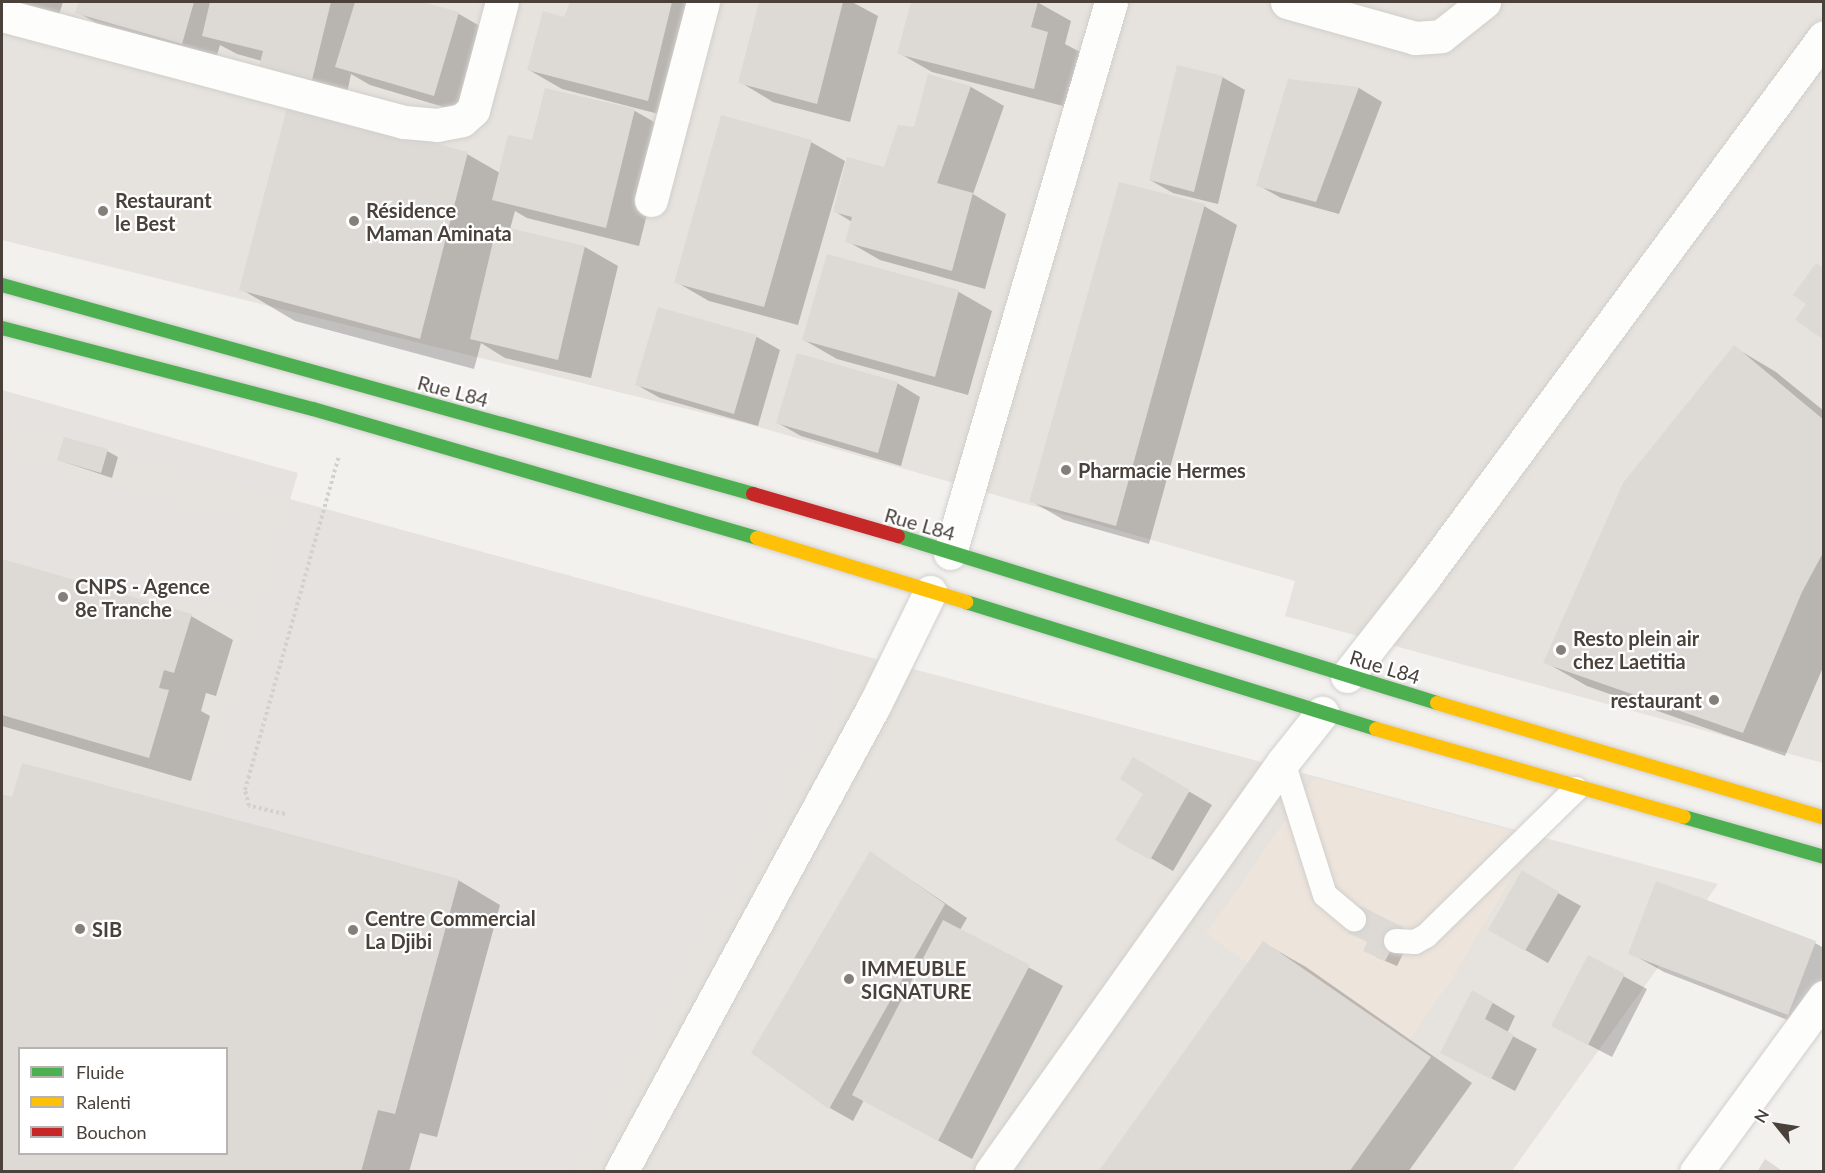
<!DOCTYPE html>
<html>
<head>
<meta charset="utf-8">
<style>
  body { margin:0 }
  #map { position:relative; width:1825px; height:1173px; overflow:hidden; background:#f3f1ee; font-family:Lato,sans-serif }
  div>[style] { position:absolute }
  [style*='--x'] { left:calc(var(--x)*1px); top:calc(var(--y)*1px); width:calc(var(--w)*1px); rotate:calc(var(--a)*1deg) }
  .residential>* { inset:0; background:#e6e2dd }
  .commercial>* { inset:0; background:#ede4dc }
  .parking>* { inset:0; background:#e5e2df }
  .shadow>* { inset:0; background:#0003 }
  .building>* { inset:0; background:#dddad6 }
  .path>* { height:4px; margin-top:-2px; transform-origin:0; background:repeating-linear-gradient(90deg,#d3d1cc 0 3px,transparent 0 6px) }
  .roads { filter:drop-shadow(0 0 2px #d1cfcc) drop-shadow(0 0 2px #d1cfcc) }
  .lane>* { height:24px; margin:-12px; padding:0 12px; transform-origin:12px; border-radius:12px; background:#fdfdfc }
  .street>* { height:33px; margin:-16.5px; padding:0 16.5px; transform-origin:16.5px; border-radius:16.5px; background:#fdfdfc }
  .fast>* { height:14px; margin:-7px; padding:0 7px; transform-origin:7px; border-radius:7px; background:#4caf50 }
  .slow>* { height:14px; margin:-7px; padding:0 7px; transform-origin:7px; border-radius:7px; background:#ffc107 }
  .jam>* { height:14px; margin:-7px; padding:0 7px; transform-origin:7px; border-radius:7px; background:#c62828 }
  .dots>* { width:16px; height:16px; translate:-50% -50%; box-sizing:border-box; border:3px solid #fff; border-radius:50% }
  span { translate:-50% -50%; white-space:nowrap; text-align:center; line-height:1.15; -webkit-text-stroke:4.5px #fff; paint-order:stroke }
  .poi-label { font-size:20px; color:#49413a; font-weight:700 }
  .left { translate:0 -50%; text-align:left }
  .right { translate:-100% -50%; text-align:right }
  .street-label { font-size:20px; color:#49413a }
  .frame { position:absolute; inset:0; border:3px solid #49413a; pointer-events:none }
  .legend { position:absolute; left:18px; top:1047px; width:210px; height:108px; box-sizing:border-box; background:#fff; border:2px solid #b6b3b0; margin:0; padding:8px 10px; list-style:none; font-size:18px; color:#49413a }
  .legend li { display:flex; align-items:center; gap:12px; height:30px }
  .legend b { width:30px; border:2px solid #b6b3b0 }
  .north { position:absolute; left:1747px; top:1095px; width:60px; height:60px; -webkit-text-stroke:4px #fff; paint-order:stroke; rotate:300deg; font-size:16px; font-weight:700; line-height:24px; text-align:center; color:#49413a }
  .north::after { content:''; display:block; margin:auto; width:21px; height:27px; background:#49413a; clip-path:polygon(50% 0,100% 100%,50% 72%,0 100%) }
</style>
</head>
<body>
<div id="map">
  <div class="residential">
    <i style="clip-path:polygon(2px 2px,1823px 2px,1823px 763px,1285px 616px,1295px 581px,748px 424px,2px 240px)"></i>
    <i style="clip-path:polygon(evenodd,2px 420px,719px 617px,1718px 884px,1512px 1171px,2px 1171px,2px 420px,20px 1048px,226px 1048px,226px 1154px,20px 1154px,20px 1048px)"></i>
  </div>
  <div class="commercial">
    <i style="clip-path:polygon(1315px 778px,1535px 837px,1452px 979px,1392px 1064px,1206px 934px)"></i>
  </div>
  <div class="parking">
    <i style="clip-path:polygon(2px 390px,298px 473px,290px 500px,825px 645px,830px 702px,570px 1171px,361px 1171px,378px 1110px,395px 1113px,459px 879px,202px 811px,290px 500px,2px 420px)"></i>
    <i style="clip-path:polygon(2px 455px,237px 520px,229px 547px,249px 553px,235px 605px,2px 561px)"></i>
  </div>
  <div class="shadow">
    <i style="clip-path:polygon(2px 2px,63px 2px,56px 24px)"></i>
    <i style="clip-path:polygon(80px 2px,417px 2px,459px 14px,492px 33px,467px 114px,370px 85px,351px 74px,346px 98px,294px 86px,262px 61px,237px 54px,220px 45px,215px 62px,110px 31px,77px 12px)"></i>
    <i style="clip-path:polygon(571px 2px,711px 2px,682px 120px,562px 89px,529px 70px,565px 19px)"></i>
    <i style="clip-path:polygon(761px 2px,852px 2px,878px 16px,850px 122px,773px 102px,740px 82px)"></i>
    <i style="clip-path:polygon(912px 2px,1037px 2px,1071px 21px,1065px 44px,1080px 52px,1067px 107px,932px 72px,899px 53px)"></i>
    <i style="clip-path:polygon(929px 76px,971px 87px,1004px 106px,973px 194px,1006px 214px,985px 289px,880px 260px,847px 241px,852px 222px,834px 211px,885px 169px,915px 128px)"></i>
    <i style="clip-path:polygon(1222px 77px,1245px 90px,1218px 204px,1173px 193px,1150px 180px)"></i>
    <i style="clip-path:polygon(1289px 80px,1359px 88px,1382px 102px,1339px 214px,1281px 198px,1258px 185px)"></i>
    <i style="clip-path:polygon(546px 89px,635px 111px,668px 130px,639px 246px,527px 218px,515px 211px,510px 229px,585px 247px,618px 266px,591px 378px,505px 358px,481px 343px,474px 369px,295px 321px,241px 289px,467px 154px,500px 173px,533px 142px)"></i>
    <i style="clip-path:polygon(811px 142px,845px 161px,798px 325px,709px 301px,676px 282px)"></i>
    <i style="clip-path:polygon(1204px 206px,1237px 225px,1149px 544px,1064px 520px,1031px 501px)"></i>
    <i style="clip-path:polygon(828px 255px,959px 292px,992px 311px,968px 395px,837px 359px,804px 340px)"></i>
    <i style="clip-path:polygon(659px 309px,757px 337px,780px 350px,758px 426px,660px 398px,637px 385px)"></i>
    <i style="clip-path:polygon(1734px 347px,1776px 372px,1824px 411px,1824px 665px,1785px 756px,1587px 686px,1545px 662px)"></i>
    <i style="clip-path:polygon(897px 383px,920px 397px,901px 466px,801px 436px,778px 423px)"></i>
    <i style="clip-path:polygon(107px 451px,118px 457px,112px 478px,58px 460px)"></i>
    <i style="clip-path:polygon(2px 560px,191px 616px,233px 640px,216px 696px,206px 693px,201px 711px,210px 716px,191px 781px,2px 726px)"></i>
    <i style="clip-path:polygon(1134px 759px,1212px 805px,1173px 871px,1118px 839px,1145px 793px)"></i>
    <i style="clip-path:polygon(evenodd,2px 796px,458px 880px,500px 905px,437px 1137px,420px 1133px,409px 1172px,2px 1172px,2px 796px,20px 1048px,226px 1048px,226px 1154px,20px 1154px,20px 1048px)"></i>
    <i style="clip-path:polygon(871px 853px,967px 918px,960px 930px,1063px 986px,972px 1159px,864px 1100px,853px 1121px,830px 1108px)"></i>
    <i style="clip-path:polygon(1522px 873px,1581px 906px,1548px 963px,1490px 930px)"></i>
    <i style="clip-path:polygon(1402px 928px,1413px 934px,1397px 966px,1376px 957px)"></i>
    <i style="clip-path:polygon(1264px 943px,1306px 967px,1472px 1083px,1408px 1172px,1101px 1172px)"></i>
    <i style="clip-path:polygon(1815px 943px,1824px 948px,1821px 1033px,1664px 972px,1630px 953px)"></i>
    <i style="clip-path:polygon(1588px 957px,1647px 989px,1612px 1057px,1553px 1026px)"></i>
    <i style="clip-path:polygon(1493px 1003px,1515px 1016px,1507px 1033px,1537px 1049px,1515px 1091px,1442px 1052px)"></i>
  </div>
  <div class="building">
    <i style="clip-path:polygon(79px 2px,194px 2px,182px 44px,75px 13px)"></i>
    <i style="clip-path:polygon(210px 2px,331px 2px,312px 80px,259px 67px,263px 51px,202px 36px)"></i>
    <i style="clip-path:polygon(355px 2px,422px 2px,459px 12px,434px 96px,335px 67px)"></i>
    <i style="clip-path:polygon(570px 2px,672px 2px,648px 101px,527px 70px,543px 11px,564px 17px)"></i>
    <i style="clip-path:polygon(759px 2px,843px 2px,817px 104px,738px 83px)"></i>
    <i style="clip-path:polygon(911px 2px,1038px 2px,1031px 27px,1048px 32px,1034px 89px,897px 54px)"></i>
    <i style="clip-path:polygon(1177px 65px,1223px 76px,1194px 192px,1149px 180px)"></i>
    <i style="clip-path:polygon(928px 74px,971px 86px,937px 183px,973px 193px,952px 271px,845px 242px,852px 217px,833px 212px,847px 157px,884px 167px,898px 125px,914px 127px)"></i>
    <i style="clip-path:polygon(1288px 79px,1359px 87px,1316px 202px,1256px 186px)"></i>
    <i style="clip-path:polygon(545px 88px,635px 109px,606px 228px,492px 200px,508px 135px,532px 140px)"></i>
    <i style="clip-path:polygon(288px 104px,468px 152px,420px 339px,239px 290px)"></i>
    <i style="clip-path:polygon(721px 115px,812px 140px,764px 307px,674px 283px)"></i>
    <i style="clip-path:polygon(1119px 182px,1205px 204px,1116px 526px,1029px 502px)"></i>
    <i style="clip-path:polygon(497px 225px,585px 246px,558px 360px,470px 339px)"></i>
    <i style="clip-path:polygon(827px 254px,959px 290px,935px 377px,802px 340px)"></i>
    <i style="clip-path:polygon(1816px 263px,1824px 268px,1824px 340px,1795px 320px,1806px 304px,1793px 295px)"></i>
    <i style="clip-path:polygon(658px 307px,757px 335px,734px 414px,635px 385px)"></i>
    <i style="clip-path:polygon(1734px 345px,1824px 420px,1824px 551px,1802px 592px,1743px 733px,1543px 663px,1623px 483px)"></i>
    <i style="clip-path:polygon(797px 353px,898px 382px,878px 453px,776px 423px)"></i>
    <i style="clip-path:polygon(64px 437px,108px 449px,101px 473px,57px 460px)"></i>
    <i style="clip-path:polygon(2px 559px,192px 614px,174px 673px,164px 670px,159px 688px,169px 690px,149px 758px,2px 715px)"></i>
    <i style="clip-path:polygon(1133px 757px,1190px 790px,1150px 860px,1115px 840px,1143px 794px,1120px 779px)"></i>
    <i style="clip-path:polygon(evenodd,22px 763px,459px 879px,395px 1114px,378px 1110px,361px 1172px,2px 1172px,2px 794px,12px 797px,22px 763px,20px 1048px,226px 1048px,226px 1154px,20px 1154px,20px 1048px)"></i>
    <i style="clip-path:polygon(870px 851px,945px 904px,829px 1109px,751px 1053px)"></i>
    <i style="clip-path:polygon(1522px 870px,1559px 892px,1525px 951px,1488px 930px)"></i>
    <i style="clip-path:polygon(1656px 881px,1816px 941px,1788px 1015px,1628px 954px)"></i>
    <i style="clip-path:polygon(1361px 906px,1403px 927px,1385px 961px,1363px 951px,1367px 942px,1348px 933px)"></i>
    <i style="clip-path:polygon(943px 920px,1030px 965px,938px 1141px,852px 1095px)"></i>
    <i style="clip-path:polygon(1263px 941px,1431px 1057px,1349px 1172px,1098px 1172px)"></i>
    <i style="clip-path:polygon(1588px 955px,1625px 974px,1588px 1045px,1551px 1026px)"></i>
    <i style="clip-path:polygon(1472px 990px,1493px 1002px,1485px 1019px,1514px 1035px,1491px 1079px,1440px 1053px)"></i>
    <i style="clip-path:polygon(1765px 1159px,1784px 1172px,1757px 1172px)"></i>
  </div>
  <div class="path">
    <i style="--x:285;--y:814;--w:37;--a:-167"></i>
    <i style="--x:249;--y:806;--w:16;--a:-104"></i>
    <i style="--x:245;--y:790;--w:347;--a:-74.3"></i>
  </div>
  <div class="roads">
    <div class="lane">
      <i style="--x:1283;--y:762;--w:139;--a:72.5"></i>
      <i style="--x:1325;--y:895;--w:38;--a:40"></i>
      <i style="--x:1396;--y:941;--w:19;--a:3"></i>
      <i style="--x:1415;--y:942;--w:13;--a:-29"></i>
      <i style="--x:1426;--y:936;--w:210;--a:-44.4"></i>
    </div>
    <div class="street">
      <i style="--x:1287;--y:2;--w:133;--a:15.7"></i>
      <i style="--x:1415;--y:38;--w:26;--a:-4"></i>
      <i style="--x:1441;--y:36;--w:55;--a:-38.3"></i>
      <i style="--x:2;--y:15;--w:416;--a:14.9"></i>
      <i style="--x:404;--y:122;--w:33;--a:5"></i>
      <i style="--x:437;--y:125;--w:25;--a:-11"></i>
      <i style="--x:462;--y:120;--w:15;--a:-42"></i>
      <i style="--x:473;--y:110;--w:112;--a:-75"></i>
      <i style="--x:651;--y:200;--w:205;--a:-75.3"></i>
      <i style="--x:950;--y:553;--w:574;--a:-73.71"></i>
      <i style="--x:1347;--y:676;--w:123;--a:-51.9"></i>
      <i style="--x:1423;--y:579;--w:674;--a:-53.5"></i>
      <i style="--x:621;--y:1172;--w:532;--a:-61.51"></i>
      <i style="--x:875;--y:704;--w:125;--a:-63.8"></i>
      <i style="--x:991;--y:1172;--w:503;--a:-54.54"></i>
      <i style="--x:1283;--y:762;--w:63;--a:-51.5"></i>
      <i style="--x:1696;--y:1172;--w:217;--a:-53.8"></i>
    </div>
    <div class="fast">
      <i style="--x:2;--y:285;--w:780;--a:15.55"></i>
      <i style="--x:2;--y:328;--w:321;--a:14.6"></i>
      <i style="--x:313;--y:409;--w:462;--a:16.2"></i>
      <i style="--x:898;--y:536;--w:564;--a:17.21"></i>
      <i style="--x:966;--y:602;--w:429;--a:17.2"></i>
      <i style="--x:1684;--y:817;--w:146;--a:15.9"></i>
    </div>
    <div class="slow">
      <i style="--x:757;--y:538;--w:219;--a:17"></i>
      <i style="--x:1437;--y:703;--w:404;--a:16.5"></i>
      <i style="--x:1376;--y:729;--w:320;--a:15.9"></i>
    </div>
    <div class="jam">
      <i style="--x:753;--y:494;--w:151;--a:16.2"></i>
    </div>
  </div>
  <div class="dots">
    <i style="left:103px;top:211px;background:#847f79"></i>
    <i style="left:354px;top:221px;background:#847f79"></i>
    <i style="left:1066px;top:470px;background:#847f79"></i>
    <i style="left:63px;top:597px;background:#847f79"></i>
    <i style="left:1561px;top:650px;background:#847f79"></i>
    <i style="left:1714px;top:700px;background:#847f79"></i>
    <i style="left:80px;top:929px;background:#847f79"></i>
    <i style="left:353px;top:930px;background:#847f79"></i>
    <i style="left:849px;top:979px;background:#847f79"></i>
  </div>
  <div class="poi-label">
    <span class="left" style="left:115px;top:212px">Restaurant<br>le Best</span>
    <span class="left" style="left:366px;top:222px">Résidence<br>Maman Aminata</span>
    <span class="left" style="left:1078px;top:470px">Pharmacie Hermes</span>
    <span class="left" style="left:75px;top:598px">CNPS - Agence<br>8e Tranche</span>
    <span class="left" style="left:1573px;top:650px">Resto plein air<br>chez Laetitia</span>
    <span class="right" style="left:1702px;top:700px">restaurant</span>
    <span class="left" style="left:365px;top:930px">Centre Commercial<br>La Djibi</span>
    <span class="left" style="left:92px;top:929px">SIB</span>
    <span class="left" style="left:861px;top:980px">IMMEUBLE<br>SIGNATURE</span>
  </div>
  <div class="street-label">
    <span style="left:453px;top:391px;rotate:15deg">Rue L84</span>
    <span style="left:920px;top:524px;rotate:16deg">Rue L84</span>
    <span style="left:1385px;top:667px;rotate:17deg">Rue L84</span>
  </div>
  <div class="frame"></div>
  <ul class="legend">
  <li><b style="height:8px;background:#4caf50"></b>Fluide</li>
  <li><b style="height:8px;background:#ffc107"></b>Ralenti</li>
  <li><b style="height:8px;background:#c62828"></b>Bouchon</li>
  </ul>
  <div class="north">N</div>
</div>
</body>
</html>
